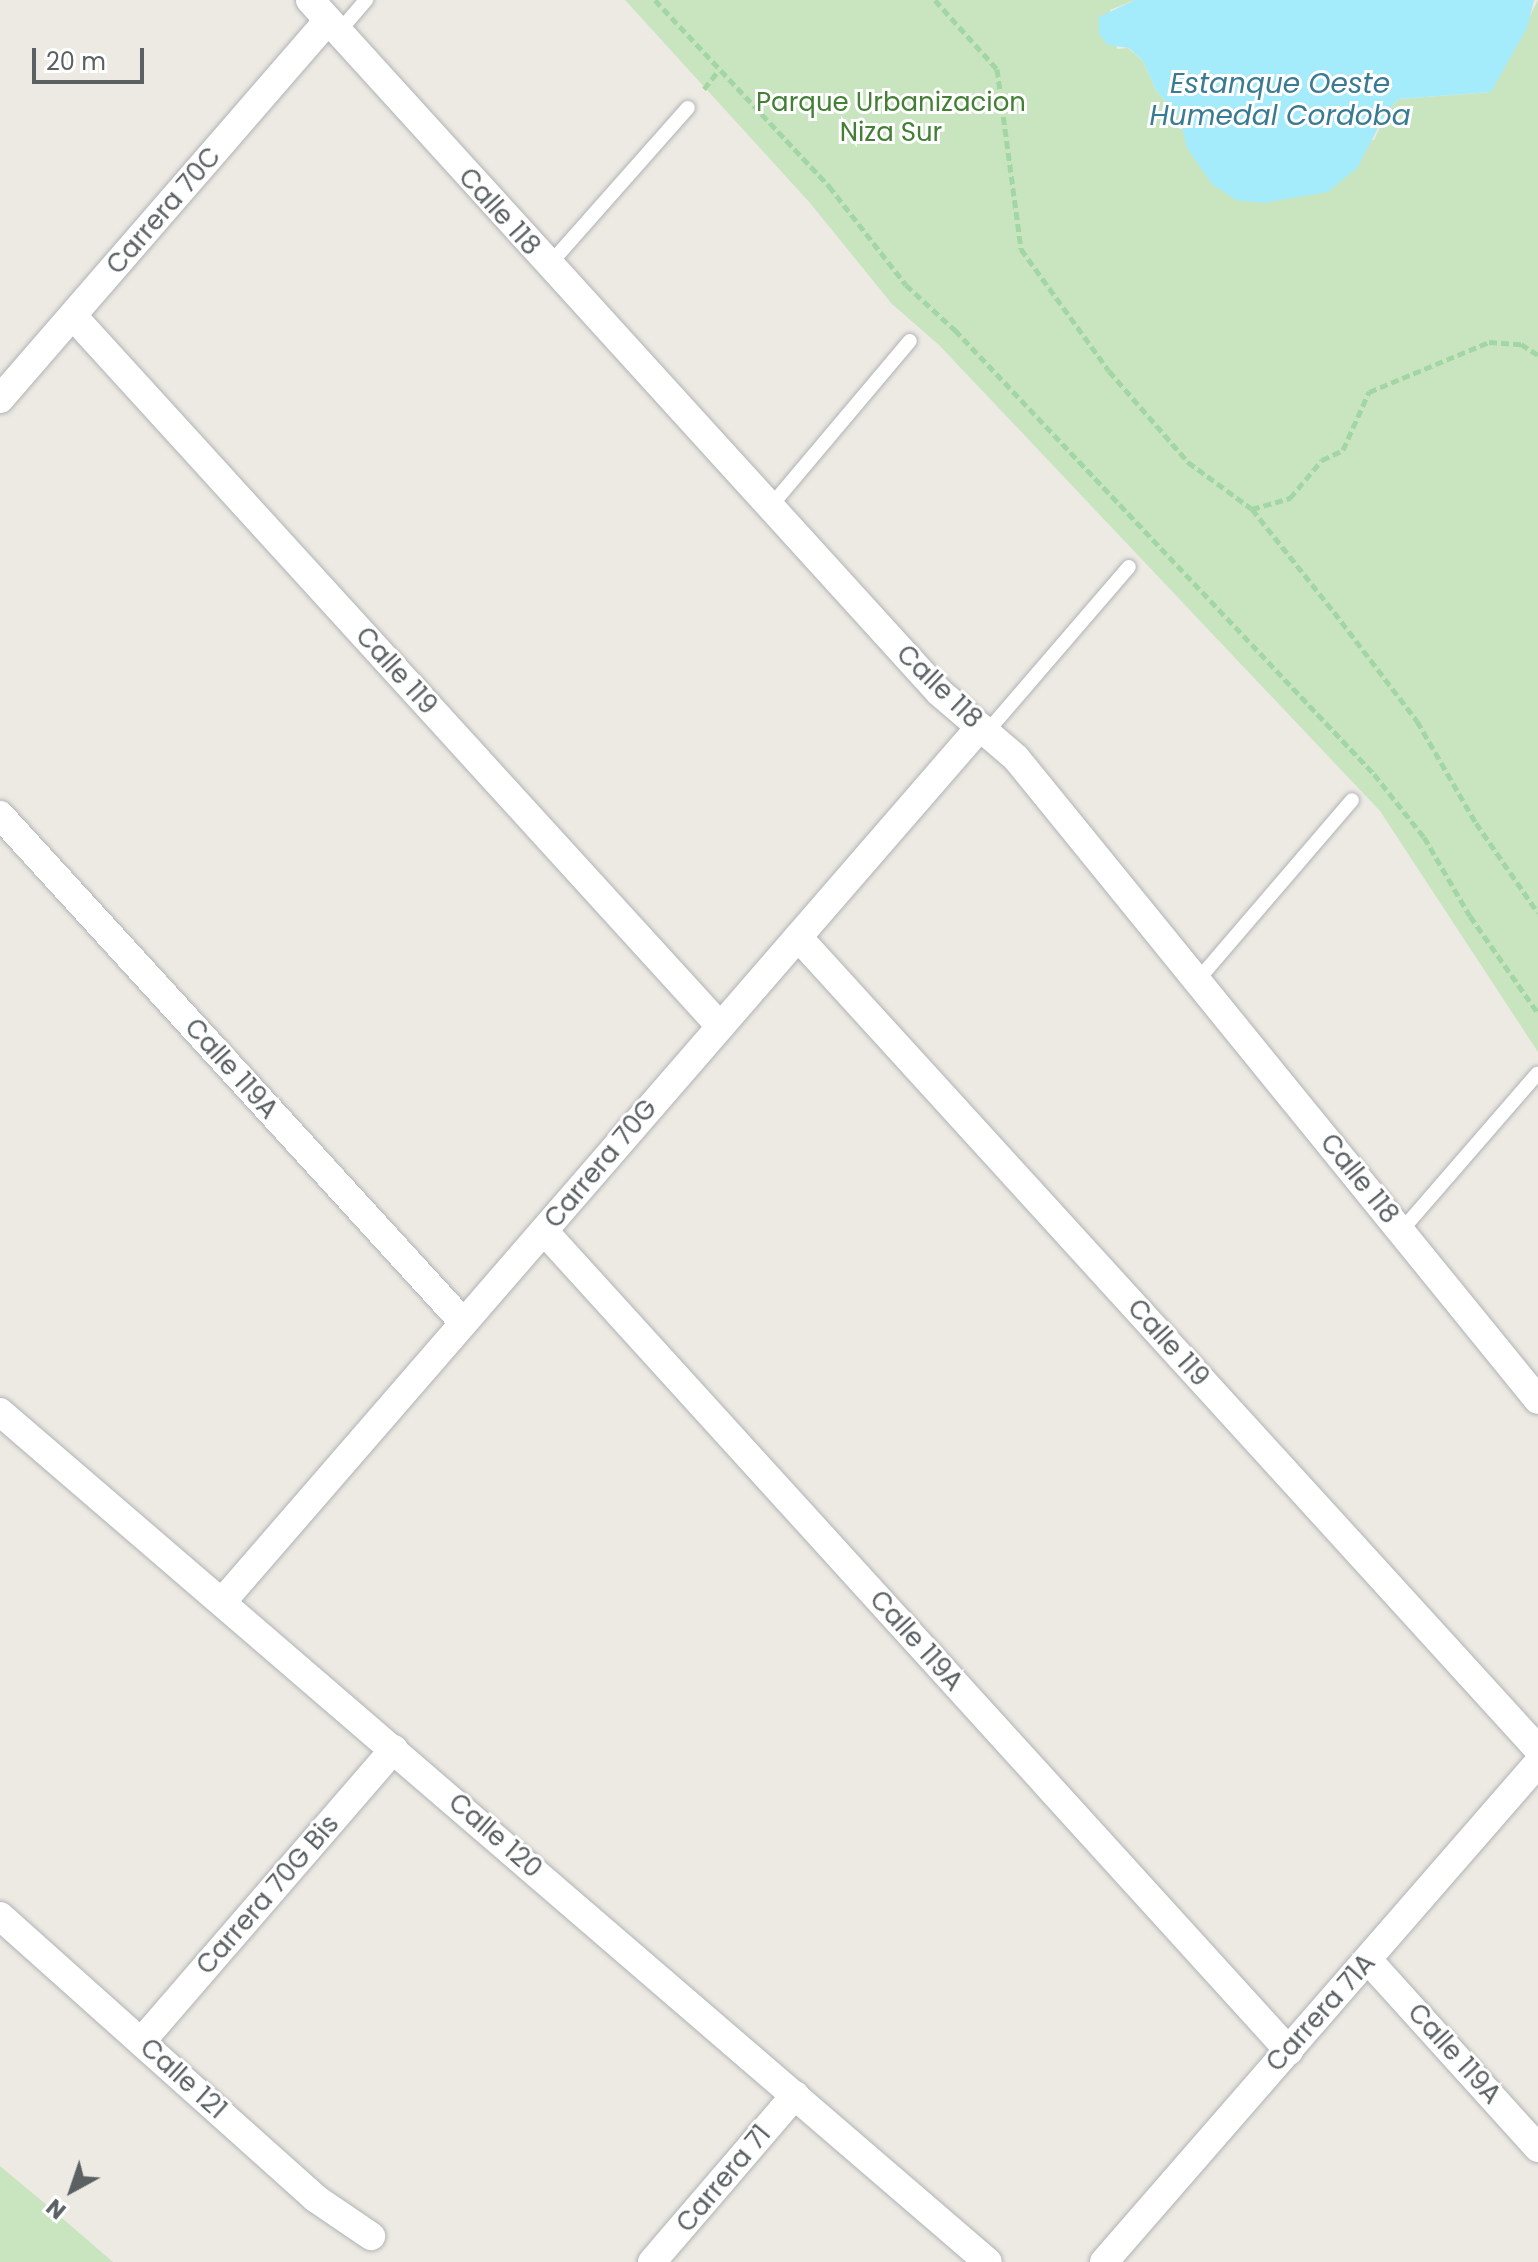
<!DOCTYPE html>
<html>
<head>
<meta charset="utf-8">
<style>
  body { margin:0 }
  #map { position:relative; width:1538px; height:2262px; overflow:hidden; background:#ede9e3; font-family:Poppins,sans-serif }
  div>[style] { position:absolute }
  [style*='--x'] { left:calc(var(--x)*1px); top:calc(var(--y)*1px); width:calc(var(--w)*1px); rotate:calc(var(--a)*1deg) }
  .green>* { inset:0; background:#c9e5c0 }
  .water>* { inset:0; background:#a4ebfc }
  .path>* { height:5px; margin-top:-2.5px; transform-origin:0; background:repeating-linear-gradient(90deg,#a3d6a5 0 8px,transparent 0 12px) }
  .roads { filter:drop-shadow(0 0 2px #afb3b5) drop-shadow(0 0 2px #afb3b5) }
  .lane>* { height:14px; margin:-7px; padding:0 7px; transform-origin:7px; border-radius:7px; background:#fff }
  .street>* { height:28px; margin:-14px; padding:0 14px; transform-origin:14px; border-radius:14px; background:#fff }
  span { translate:-50% -50%; white-space:nowrap; text-align:center; line-height:1.15; -webkit-text-stroke:6px #fff; paint-order:stroke }
  .park-label { font-size:26px; color:#438036 }
  .street-label { font-size:26px; color:#5b6163 }
  .water-label { font-size:28px; color:#3a7b94; font-style:italic }
  .north { position:absolute; left:32px; top:2150px; width:80px; height:80px; -webkit-text-stroke:6px #fff; paint-order:stroke; rotate:220deg; font-size:22px; font-weight:700; line-height:32px; text-align:center; color:#5b6163 }
  .north::after { content:''; display:block; margin:auto; width:28px; height:36px; background:#5b6163; clip-path:polygon(50% 0,100% 100%,50% 72%,0 100%) }
  .scale { position:absolute; left:32px; top:48px; width:112px; height:36px; box-sizing:border-box; border:4px solid #5b6163; border-top:0; padding-left:10px; font-size:24px; line-height:28px; white-space:nowrap; color:#5b6163; -webkit-text-stroke:6px #fff; paint-order:stroke }
</style>
</head>
<body>
<div id="map">
  <div class="green">
    <i style="clip-path:polygon(625px 0,1135px 0,1110px 10px,1117px 49px,1128px 48px,1143px 61px,1156px 90px,1180px 118px,1179px 129px,1374px 140px,1387px 111px,1399px 99px,1491px 92px,1538px 0,1538px 1052px,1380px 811px,939px 345px,892px 304px,810px 203px)"></i>
    <i style="clip-path:polygon(0 2166px,48px 2206px,113px 2262px,0 2262px)"></i>
  </div>
  <div class="water">
    <i style="clip-path:polygon(1135px 0,1534px 0,1527px 28px,1491px 92px,1399px 99px,1387px 111px,1357px 168px,1328px 192px,1263px 203px,1236px 200px,1212px 184px,1187px 148px,1180px 118px,1156px 90px,1143px 61px,1129px 48px,1108px 45px,1099px 34px,1099px 17px)"></i>
  </div>
  <div class="path">
    <i style="--x:655;--y:0;--w:255;--a:46.9"></i>
    <i style="--x:829;--y:186;--w:125;--a:52.1"></i>
    <i style="--x:906;--y:285;--w:67;--a:42.6"></i>
    <i style="--x:955;--y:330;--w:610;--a:46.66"></i>
    <i style="--x:1374;--y:774;--w:80;--a:51.6"></i>
    <i style="--x:1424;--y:837;--w:91;--a:59.8"></i>
    <i style="--x:1470;--y:916;--w:118;--a:55"></i>
    <i style="--x:935;--y:0;--w:93;--a:48.1"></i>
    <i style="--x:997;--y:69;--w:182;--a:82.4"></i>
    <i style="--x:1021;--y:249;--w:150;--a:54.2"></i>
    <i style="--x:1109;--y:371;--w:121;--a:49"></i>
    <i style="--x:1188;--y:462;--w:79;--a:36.3"></i>
    <i style="--x:1252;--y:509;--w:132;--a:51.5"></i>
    <i style="--x:1334;--y:612;--w:137;--a:52.7"></i>
    <i style="--x:1417;--y:721;--w:118;--a:60"></i>
    <i style="--x:1476;--y:823;--w:109;--a:55.4"></i>
    <i style="--x:704;--y:89;--w:24;--a:-52"></i>
    <i style="--x:1252;--y:509;--w:40;--a:-16"></i>
    <i style="--x:1290;--y:498;--w:50;--a:-49.9"></i>
    <i style="--x:1322;--y:460;--w:23;--a:-25"></i>
    <i style="--x:1343;--y:450;--w:64;--a:-65.9"></i>
    <i style="--x:1369;--y:392;--w:130;--a:-22.6"></i>
    <i style="--x:1489;--y:342;--w:32;--a:4"></i>
    <i style="--x:1521;--y:344;--w:20;--a:33"></i>
  </div>
  <div class="roads">
    <div class="lane">
      <i style="--x:337;--y:34;--w:45;--a:-49.5"></i>
      <i style="--x:548;--y:266;--w:211;--a:-48.5"></i>
      <i style="--x:770;--y:507;--w:217;--a:-49.9"></i>
      <i style="--x:986;--y:733;--w:219;--a:-49.3"></i>
      <i style="--x:1197;--y:981;--w:238;--a:-49.4"></i>
      <i style="--x:1401;--y:1231;--w:208;--a:-49.1"></i>
    </div>
    <div class="street">
      <i style="--x:310;--y:0;--w:935;--a:47.73"></i>
      <i style="--x:939;--y:692;--w:101;--a:40.6"></i>
      <i style="--x:1016;--y:758;--w:827;--a:50.89"></i>
      <i style="--x:73;--y:316;--w:961;--a:47.66"></i>
      <i style="--x:0;--y:399;--w:499;--a:-49.1"></i>
      <i style="--x:0;--y:815;--w:687;--a:47.6"></i>
      <i style="--x:798;--y:937;--w:1099;--a:47.66"></i>
      <i style="--x:544;--y:1231;--w:1108;--a:47.74"></i>
      <i style="--x:0;--y:1412;--w:1303;--a:40.71"></i>
      <i style="--x:222;--y:1602;--w:1158;--a:-49.1"></i>
      <i style="--x:0;--y:1916;--w:423;--a:41.8"></i>
      <i style="--x:315;--y:2198;--w:68;--a:34.2"></i>
      <i style="--x:1369;--y:1961;--w:252;--a:47.9"></i>
      <i style="--x:141;--y:2042;--w:387;--a:-49.2"></i>
      <i style="--x:652;--y:2262;--w:220;--a:-49.4"></i>
      <i style="--x:1104;--y:2262;--w:661;--a:-48.99"></i>
    </div>
  </div>
  <div class="park-label">
    <span style="left:891px;top:118px">Parque Urbanizacion<br>Niza Sur</span>
  </div>
  <div class="street-label">
    <span style="left:164px;top:211px;rotate:-49deg">Carrera 70C</span>
    <span style="left:499px;top:212px;rotate:48deg">Calle 118</span>
    <span style="left:396px;top:671px;rotate:48deg">Calle 119</span>
    <span style="left:939px;top:687px;rotate:44deg">Calle 118</span>
    <span style="left:231px;top:1069px;rotate:48deg">Calle 119A</span>
    <span style="left:601px;top:1164px;rotate:-50deg">Carrera 70G</span>
    <span style="left:1359px;top:1179px;rotate:51deg">Calle 118</span>
    <span style="left:1168px;top:1343px;rotate:48deg">Calle 119</span>
    <span style="left:916px;top:1641px;rotate:48deg">Calle 119A</span>
    <span style="left:495px;top:1836px;rotate:41deg">Calle 120</span>
    <span style="left:268px;top:1895px;rotate:-49deg">Carrera 70G Bis</span>
    <span style="left:1321px;top:2013px;rotate:-48deg">Carrera 71A</span>
    <span style="left:1454px;top:2054px;rotate:48deg">Calle 119A</span>
    <span style="left:183px;top:2079px;rotate:42deg">Calle 121</span>
    <span style="left:724px;top:2179px;rotate:-50deg">Carrera 71</span>
  </div>
  <div class="water-label">
    <span style="left:1280px;top:100px">Estanque Oeste<br>Humedal Cordoba</span>
  </div>
  <div class="north">N</div>
  <div class="scale">20 m</div>
</div>
</body>
</html>
